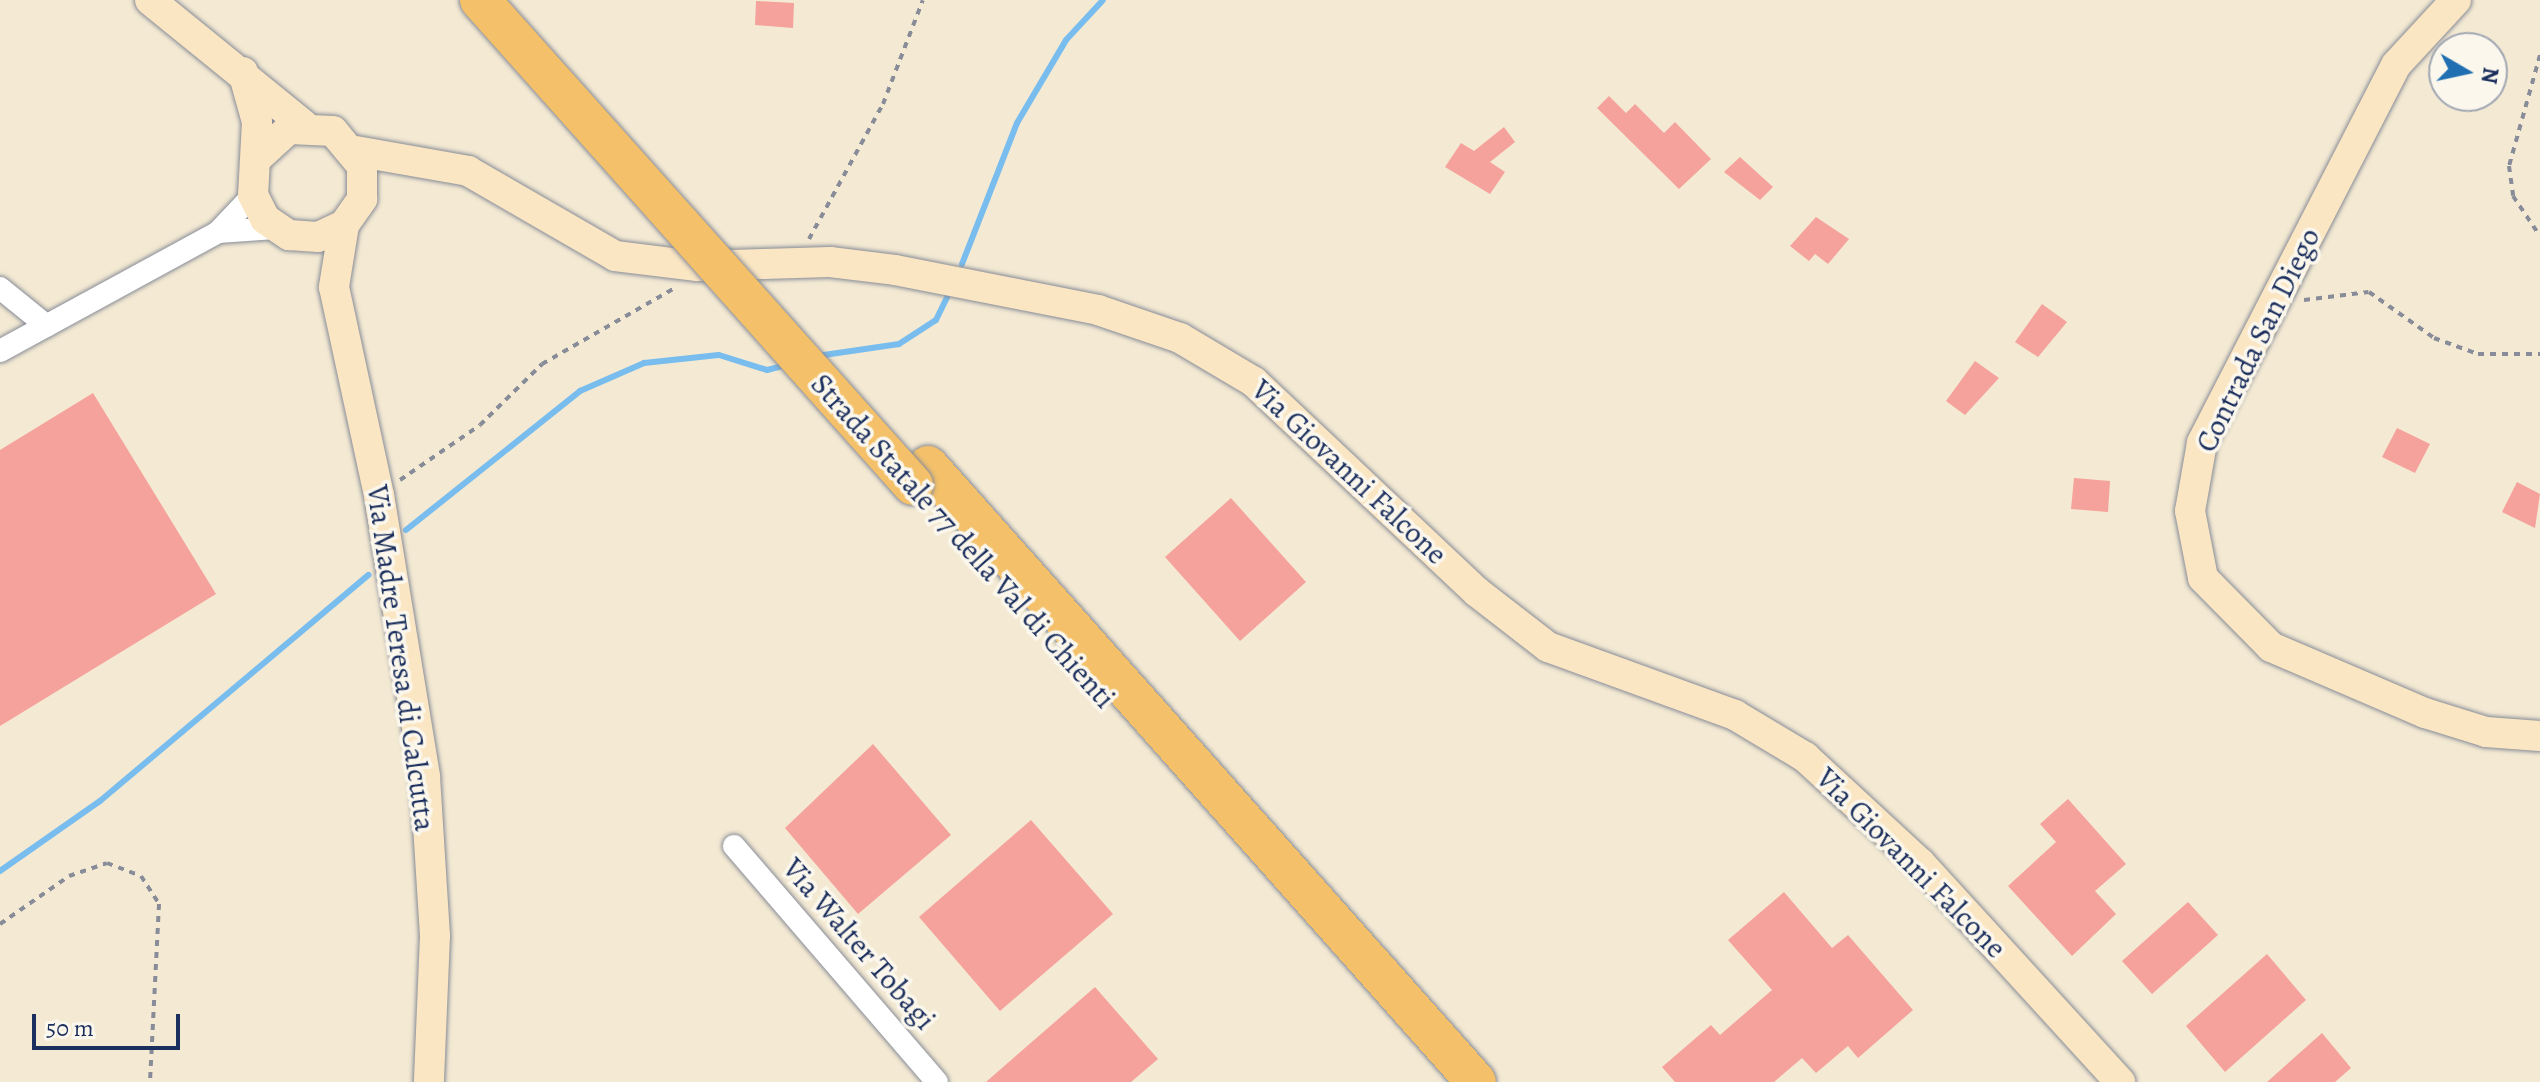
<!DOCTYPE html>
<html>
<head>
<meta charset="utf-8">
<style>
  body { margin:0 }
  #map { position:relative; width:2540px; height:1082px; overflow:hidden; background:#f4ead3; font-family:Alegreya,serif }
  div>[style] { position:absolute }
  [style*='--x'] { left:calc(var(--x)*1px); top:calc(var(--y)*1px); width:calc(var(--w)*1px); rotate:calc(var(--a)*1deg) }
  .stream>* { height:6px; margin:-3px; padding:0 3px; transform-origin:3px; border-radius:3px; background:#79bdef }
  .building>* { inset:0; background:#f5a19c }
  .path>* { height:4px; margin-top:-2px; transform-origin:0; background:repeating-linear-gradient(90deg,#888c98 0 6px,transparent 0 12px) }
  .roads { filter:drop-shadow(0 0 2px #888c98) drop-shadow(0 0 2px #888c98) }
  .street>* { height:22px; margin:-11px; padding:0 11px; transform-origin:11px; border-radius:11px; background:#fff }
  .secondary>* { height:30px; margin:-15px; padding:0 15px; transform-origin:15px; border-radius:15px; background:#fbe6c3 }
  .highway>* { height:40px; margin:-20px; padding:0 20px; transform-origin:20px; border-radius:20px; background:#f4c16a }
  .bridges { filter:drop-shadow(0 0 2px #888c98) drop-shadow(0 0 2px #888c98) }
  .highway-bridge>* { height:40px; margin:-20px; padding:0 20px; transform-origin:20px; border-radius:20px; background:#f4c16a }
  span { translate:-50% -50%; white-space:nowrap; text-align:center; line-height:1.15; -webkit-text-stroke:7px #fbf7ec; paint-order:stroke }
  .street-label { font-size:30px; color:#1b2f5e }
  .north { position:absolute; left:2428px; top:32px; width:80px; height:80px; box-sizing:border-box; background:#fbf7ec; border:2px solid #a1a7b3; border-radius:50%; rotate:99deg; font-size:22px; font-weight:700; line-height:32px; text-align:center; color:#1b2f5e }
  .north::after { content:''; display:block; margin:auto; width:28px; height:36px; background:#1f6fb2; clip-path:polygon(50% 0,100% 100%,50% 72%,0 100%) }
  .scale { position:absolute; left:32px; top:1014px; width:148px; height:36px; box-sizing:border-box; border:4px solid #1b2f5e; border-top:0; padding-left:10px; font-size:24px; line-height:28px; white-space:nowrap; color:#1b2f5e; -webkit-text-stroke:6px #fbf7ec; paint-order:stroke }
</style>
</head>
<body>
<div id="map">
  <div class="stream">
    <i style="--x:962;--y:264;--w:151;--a:-68.7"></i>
    <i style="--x:1017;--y:123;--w:96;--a:-59.4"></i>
    <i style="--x:1066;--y:40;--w:54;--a:-47.2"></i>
    <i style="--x:817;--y:356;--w:83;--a:-8.3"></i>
    <i style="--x:899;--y:344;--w:44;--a:-33"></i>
    <i style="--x:936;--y:320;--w:25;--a:-64"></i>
    <i style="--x:406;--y:530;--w:223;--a:-38.6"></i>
    <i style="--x:580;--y:391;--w:70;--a:-23.6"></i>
    <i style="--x:644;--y:363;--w:75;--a:-6.1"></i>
    <i style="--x:719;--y:355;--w:50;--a:17.4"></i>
    <i style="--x:767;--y:370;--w:21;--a:-14"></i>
    <i style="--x:0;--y:871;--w:122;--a:-35"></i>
    <i style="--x:100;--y:801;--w:351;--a:-40.1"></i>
  </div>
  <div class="building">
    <i style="clip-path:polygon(756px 1px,794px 3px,793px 28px,755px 25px)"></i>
    <i style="clip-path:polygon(1609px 96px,1626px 113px,1635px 104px,1664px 133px,1675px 122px,1711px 159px,1679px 189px,1597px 108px)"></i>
    <i style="clip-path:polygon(1504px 127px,1515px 142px,1490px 162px,1505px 172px,1490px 194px,1445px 167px,1461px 143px,1474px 151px)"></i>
    <i style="clip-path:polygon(1740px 157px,1773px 187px,1760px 200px,1724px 172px)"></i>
    <i style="clip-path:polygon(1816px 217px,1849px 239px,1828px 264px,1815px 254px,1809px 261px,1790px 246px)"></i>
    <i style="clip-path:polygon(2042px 304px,2067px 322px,2038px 357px,2015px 342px)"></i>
    <i style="clip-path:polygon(1975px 361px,1999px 378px,1965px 415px,1946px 401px)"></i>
    <i style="clip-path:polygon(93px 393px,216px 594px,0 726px,0 450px)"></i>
    <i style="clip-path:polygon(2397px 428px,2430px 444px,2415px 473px,2382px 457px)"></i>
    <i style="clip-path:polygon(2074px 478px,2110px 481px,2108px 512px,2071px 509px)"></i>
    <i style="clip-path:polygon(2517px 482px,2540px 494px,2535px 528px,2502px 512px)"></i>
    <i style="clip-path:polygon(1231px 498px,1306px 582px,1240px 641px,1165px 557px)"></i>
    <i style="clip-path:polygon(873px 744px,951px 835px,858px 914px,785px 828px)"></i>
    <i style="clip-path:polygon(2068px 799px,2126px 864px,2095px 891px,2116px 914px,2072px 956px,2008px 886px,2056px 842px,2040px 824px)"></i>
    <i style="clip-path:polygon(1031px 820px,1113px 914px,1000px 1011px,919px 917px)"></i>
    <i style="clip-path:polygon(1784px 892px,1832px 948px,1848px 935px,1913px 1010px,1858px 1058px,1848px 1046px,1816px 1073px,1802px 1058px,1774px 1082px,1675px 1082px,1662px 1067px,1711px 1025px,1720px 1035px,1772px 990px,1728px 940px)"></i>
    <i style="clip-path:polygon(2188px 902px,2218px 935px,2152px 994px,2122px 961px)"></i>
    <i style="clip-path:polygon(2267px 954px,2306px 1000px,2225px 1072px,2186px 1026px)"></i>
    <i style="clip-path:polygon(1095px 987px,1158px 1059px,1131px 1082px,986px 1082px)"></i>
    <i style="clip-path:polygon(2322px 1033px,2351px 1068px,2335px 1082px,2267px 1082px)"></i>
  </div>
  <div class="path">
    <i style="--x:2540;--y:55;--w:115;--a:105.6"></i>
    <i style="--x:2509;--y:166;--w:30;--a:82"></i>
    <i style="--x:2513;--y:196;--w:48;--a:56"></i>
    <i style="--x:809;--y:239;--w:154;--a:-61.3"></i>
    <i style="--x:883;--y:104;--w:111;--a:-69"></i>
    <i style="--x:2304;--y:300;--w:65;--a:-7"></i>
    <i style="--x:2369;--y:292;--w:80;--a:35.3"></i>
    <i style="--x:2434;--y:338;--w:47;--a:20"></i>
    <i style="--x:2478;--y:354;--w:62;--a:0"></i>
    <i style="--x:400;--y:480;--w:97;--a:-34.5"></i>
    <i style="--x:480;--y:425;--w:87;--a:-44.5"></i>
    <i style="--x:542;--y:364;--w:151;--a:-29.8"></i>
    <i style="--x:0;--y:924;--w:84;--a:-34.8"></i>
    <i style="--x:69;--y:876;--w:40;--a:-18.9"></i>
    <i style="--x:107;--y:863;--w:36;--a:21"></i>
    <i style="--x:141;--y:876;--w:33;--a:57"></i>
    <i style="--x:159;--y:904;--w:178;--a:92.9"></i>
  </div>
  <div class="roads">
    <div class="street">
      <i style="--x:253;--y:195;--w:51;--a:133.4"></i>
      <i style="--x:218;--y:232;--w:57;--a:-4"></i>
      <i style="--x:0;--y:288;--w:60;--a:39"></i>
      <i style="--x:0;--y:351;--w:248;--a:-28.6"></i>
      <i style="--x:734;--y:846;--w:311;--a:49.3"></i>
    </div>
    <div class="secondary">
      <i style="--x:150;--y:0;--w:198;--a:39.1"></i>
      <i style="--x:2456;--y:0;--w:88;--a:132.7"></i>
      <i style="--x:2396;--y:65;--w:425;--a:117.2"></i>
      <i style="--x:2202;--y:443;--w:69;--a:100"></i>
      <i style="--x:2190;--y:511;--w:68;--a:79"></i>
      <i style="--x:2203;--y:578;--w:97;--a:45.4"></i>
      <i style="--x:2271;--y:647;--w:168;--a:23.2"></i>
      <i style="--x:2425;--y:713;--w:64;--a:17.3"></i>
      <i style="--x:2486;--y:732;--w:54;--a:4.2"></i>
      <i style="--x:243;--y:72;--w:52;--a:74.4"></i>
      <i style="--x:257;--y:122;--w:73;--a:93.1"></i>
      <i style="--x:253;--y:195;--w:27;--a:63"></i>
      <i style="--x:265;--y:219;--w:29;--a:34"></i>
      <i style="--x:289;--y:235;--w:29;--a:4"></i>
      <i style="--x:318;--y:237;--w:29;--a:-25"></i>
      <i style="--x:344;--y:225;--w:32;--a:-55"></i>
      <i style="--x:362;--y:199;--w:33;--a:-90"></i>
      <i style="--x:362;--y:166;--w:45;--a:-129.6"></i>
      <i style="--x:333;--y:131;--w:44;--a:-177.4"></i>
      <i style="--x:289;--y:129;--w:45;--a:137.7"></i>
      <i style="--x:355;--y:151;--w:115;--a:10"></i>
      <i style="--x:468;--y:171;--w:170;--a:30"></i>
      <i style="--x:615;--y:256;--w:83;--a:7"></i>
      <i style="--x:697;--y:266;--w:133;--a:-1.7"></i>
      <i style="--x:830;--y:262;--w:65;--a:7"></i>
      <i style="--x:895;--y:270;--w:207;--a:11.1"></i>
      <i style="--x:1098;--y:310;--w:87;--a:18.9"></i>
      <i style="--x:1180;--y:338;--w:86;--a:30.7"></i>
      <i style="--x:1254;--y:382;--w:306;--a:43.3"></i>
      <i style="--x:1477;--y:592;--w:90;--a:37.8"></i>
      <i style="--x:1548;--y:647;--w:199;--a:20"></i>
      <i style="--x:1735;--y:715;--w:82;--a:31"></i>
      <i style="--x:1805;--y:757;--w:156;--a:42.7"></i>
      <i style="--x:1920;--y:863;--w:297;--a:47.6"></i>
      <i style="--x:344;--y:225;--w:63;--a:99.2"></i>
      <i style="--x:334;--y:287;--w:213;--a:77.8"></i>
      <i style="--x:379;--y:495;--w:286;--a:80.7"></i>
      <i style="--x:425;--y:777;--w:159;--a:86.4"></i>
      <i style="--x:435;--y:936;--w:146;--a:92.4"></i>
    </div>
    <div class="highway">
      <i style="--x:928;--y:466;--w:824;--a:48.34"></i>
    </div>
  </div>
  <div class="bridges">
    <div class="highway-bridge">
      <i style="--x:480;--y:0;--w:650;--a:48.24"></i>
    </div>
  </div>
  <div class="street-label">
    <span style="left:2258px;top:340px;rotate:-64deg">Contrada San Diego</span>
    <span style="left:1349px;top:472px;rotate:43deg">Via Giovanni Falcone</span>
    <span style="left:963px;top:541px;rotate:48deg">Strada Statale 77 della Val di Chienti</span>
    <span style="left:401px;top:658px;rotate:82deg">Via Madre Teresa di Calcutta</span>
    <span style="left:1911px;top:863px;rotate:45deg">Via Giovanni Falcone</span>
    <span style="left:859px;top:944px;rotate:49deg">Via Walter Tobagi</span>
  </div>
  <div class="north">N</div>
  <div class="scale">50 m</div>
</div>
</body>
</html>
